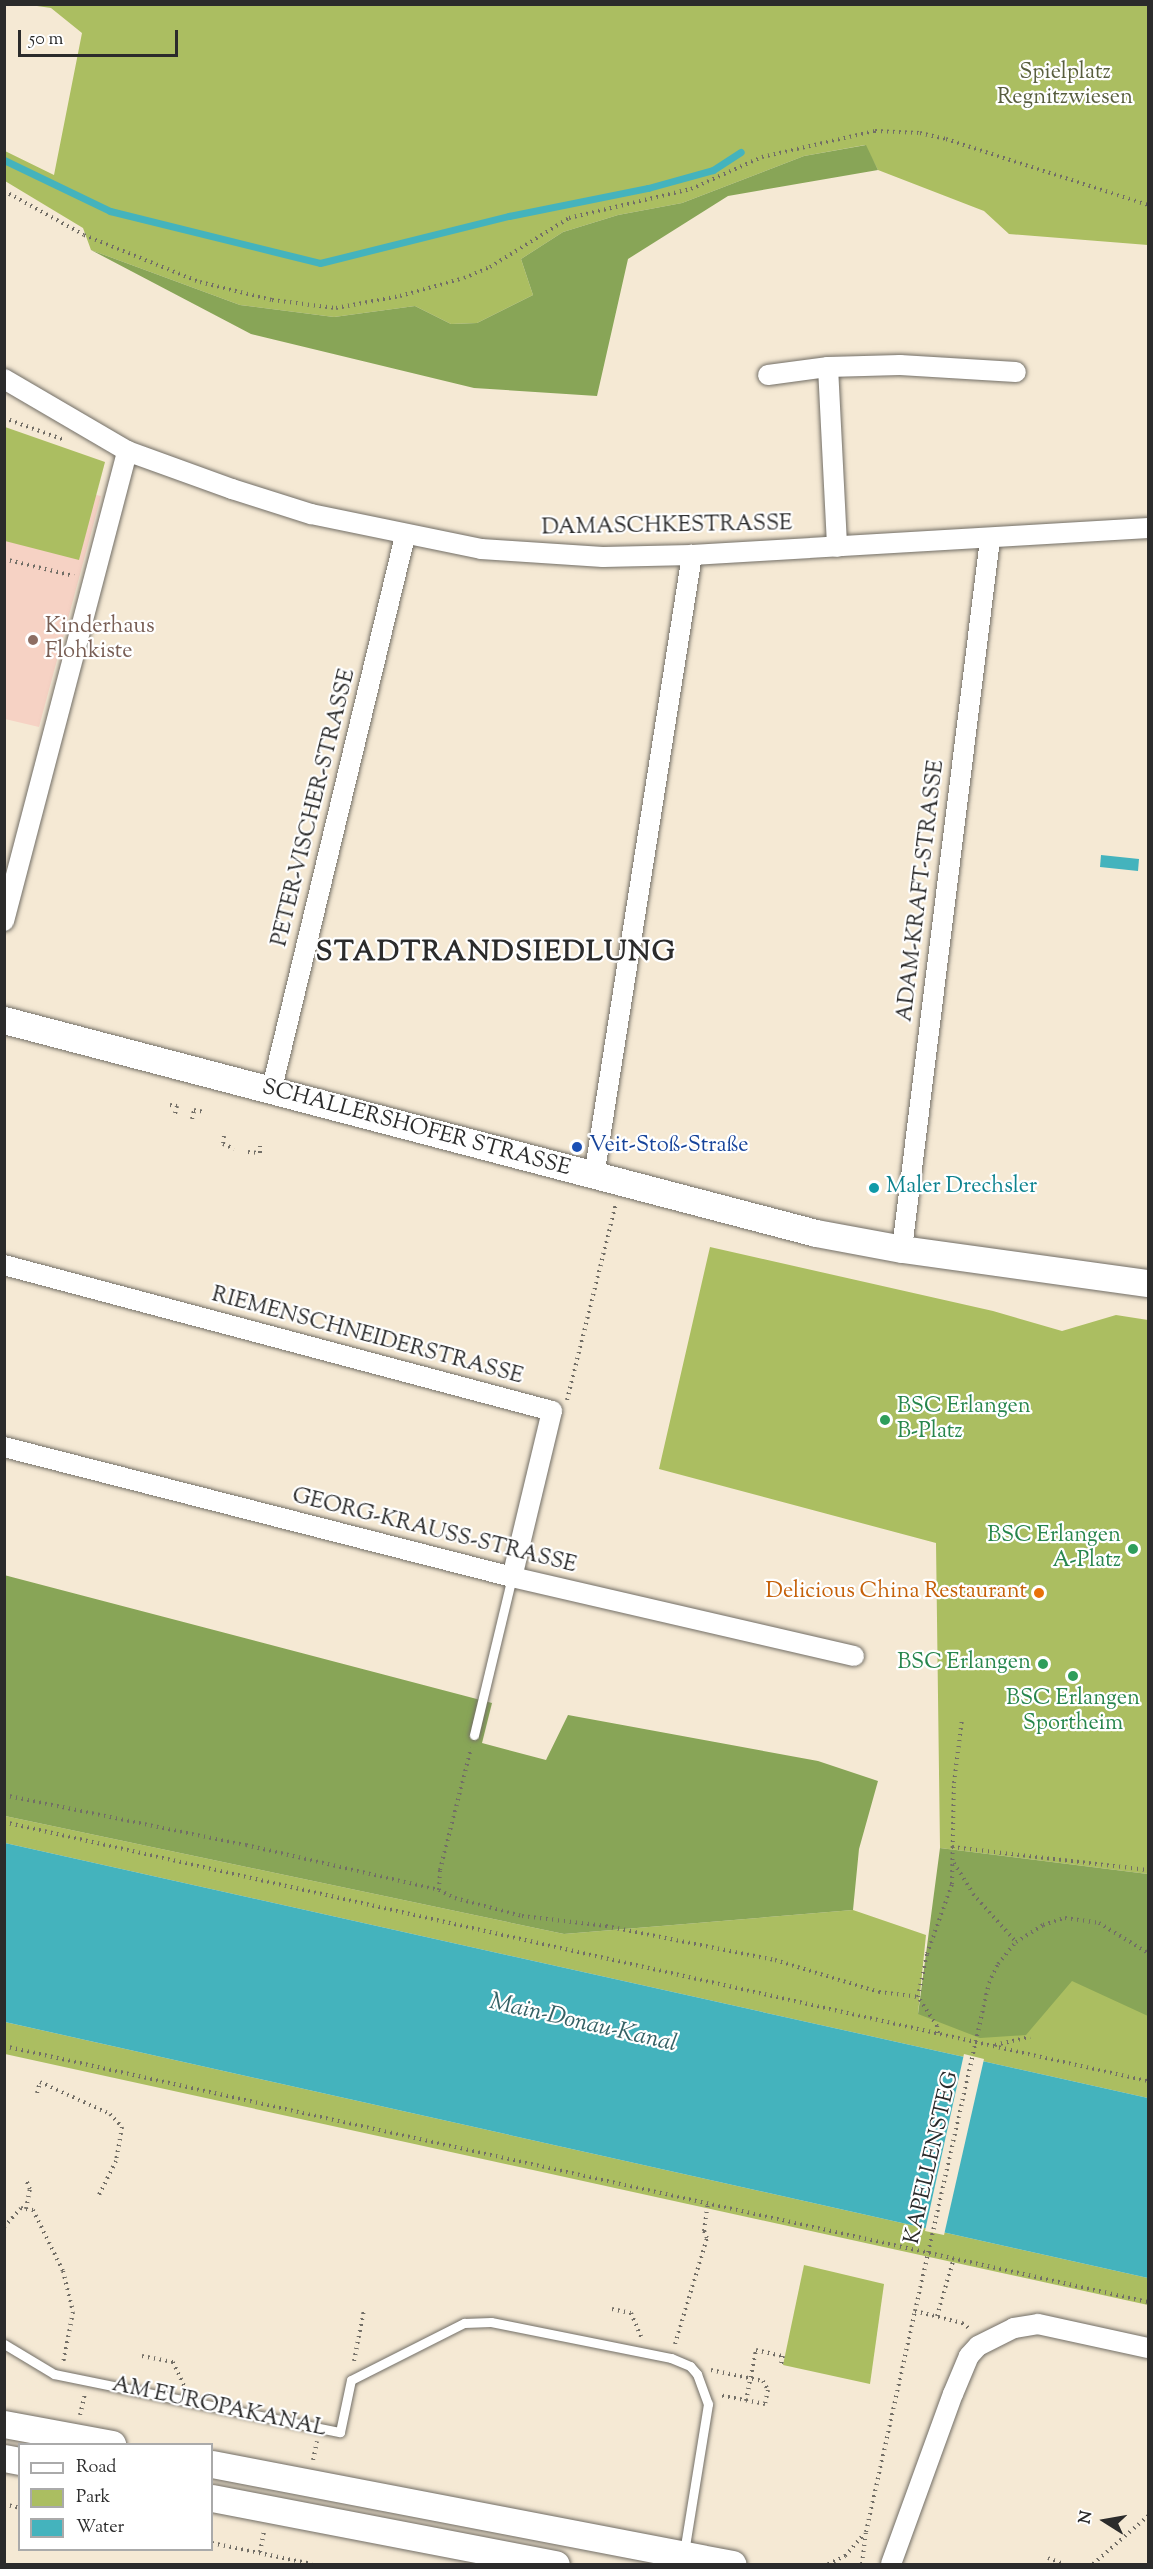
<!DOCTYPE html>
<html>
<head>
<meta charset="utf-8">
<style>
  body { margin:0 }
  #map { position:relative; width:1153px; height:2569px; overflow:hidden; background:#f5e9d4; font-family:"Sorts Mill Goudy",serif }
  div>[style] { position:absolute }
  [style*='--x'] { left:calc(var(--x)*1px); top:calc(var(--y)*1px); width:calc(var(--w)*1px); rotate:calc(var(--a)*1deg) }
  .built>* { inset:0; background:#f6d2c4 }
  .green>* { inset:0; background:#abbe61 }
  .forest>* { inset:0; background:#88a557 }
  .water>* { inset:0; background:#44b3bd }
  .pier>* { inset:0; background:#f5e9d4 }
  .stream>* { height:7px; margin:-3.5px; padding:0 3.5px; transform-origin:3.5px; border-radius:3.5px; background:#44b3bd }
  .path>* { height:4px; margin-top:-2px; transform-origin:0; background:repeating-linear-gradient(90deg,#726e66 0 1.5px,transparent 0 6px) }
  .roads { filter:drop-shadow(0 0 2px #726e66) drop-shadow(0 0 2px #726e66) }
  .lane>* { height:9px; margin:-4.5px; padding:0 4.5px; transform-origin:4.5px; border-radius:4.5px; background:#fff }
  .street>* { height:20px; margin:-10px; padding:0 10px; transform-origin:10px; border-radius:10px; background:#fff }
  .secondary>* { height:27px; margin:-13.5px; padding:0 13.5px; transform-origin:13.5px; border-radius:13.5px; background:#fff }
  .path-bridge>* { height:4px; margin-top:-2px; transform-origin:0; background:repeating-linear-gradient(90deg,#726e66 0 1.5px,transparent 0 6px) }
  .dots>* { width:16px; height:16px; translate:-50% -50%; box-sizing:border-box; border:3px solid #fff; border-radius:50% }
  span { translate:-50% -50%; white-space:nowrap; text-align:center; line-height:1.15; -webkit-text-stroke:4.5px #fff; paint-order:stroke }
  .park-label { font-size:22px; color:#585e3e }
  .street-label { font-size:22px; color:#2b2b2b }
  .education-label { font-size:22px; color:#785e54 }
  .left { translate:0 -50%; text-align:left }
  .transit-label { font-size:22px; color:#164399 }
  .culture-label { font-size:22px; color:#0d838f }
  .leisure-label { font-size:22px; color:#27864d }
  .right { translate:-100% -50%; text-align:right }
  .food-label { font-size:22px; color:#c56008 }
  .water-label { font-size:24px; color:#356165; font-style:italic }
  .district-label { font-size:28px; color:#2b2b2b; font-weight:700; letter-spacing:1.5px }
  .frame { position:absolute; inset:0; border:6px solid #2b2b2b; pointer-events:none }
  .legend { position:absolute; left:18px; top:2443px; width:195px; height:108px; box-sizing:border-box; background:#fff; border:2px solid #aaa; margin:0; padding:8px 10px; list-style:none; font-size:18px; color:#2b2b2b }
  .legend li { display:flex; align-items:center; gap:12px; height:30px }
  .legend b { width:30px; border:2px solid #aaa }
  .north { position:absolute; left:1075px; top:2491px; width:60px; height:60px; -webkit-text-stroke:4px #fff; paint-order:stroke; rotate:281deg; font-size:16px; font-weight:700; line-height:24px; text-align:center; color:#2b2b2b }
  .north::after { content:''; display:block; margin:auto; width:21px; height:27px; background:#2b2b2b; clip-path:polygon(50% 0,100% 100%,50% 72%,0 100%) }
  .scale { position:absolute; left:18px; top:30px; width:160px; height:27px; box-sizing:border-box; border:3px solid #2b2b2b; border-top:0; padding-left:8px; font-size:18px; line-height:21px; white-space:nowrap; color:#2b2b2b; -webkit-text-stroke:4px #fff; paint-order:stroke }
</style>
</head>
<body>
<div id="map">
  <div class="built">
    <i style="clip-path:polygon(5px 476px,101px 496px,39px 727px,5px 719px)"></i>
  </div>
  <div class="green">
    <i style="clip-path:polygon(30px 5px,1148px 5px,1148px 245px,1009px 234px,984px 211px,878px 170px,865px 145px,804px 156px,682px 203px,618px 215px,563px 232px,521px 259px,533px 295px,477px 323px,451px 324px,415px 306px,334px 317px,240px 305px,91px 250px,83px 228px,5px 181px,5px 151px,54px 175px,82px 33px,51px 8px)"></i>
    <i style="clip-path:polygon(5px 427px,105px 462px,79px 560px,5px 541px)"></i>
    <i style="clip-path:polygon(710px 1247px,993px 1311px,1062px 1331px,1116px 1315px,1148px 1320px,1148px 1874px,940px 1848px,936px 1543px,659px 1469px)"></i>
    <i style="clip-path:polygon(5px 1816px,564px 1934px,853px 1910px,926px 1935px,918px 2014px,1070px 1969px,1148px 2003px,1148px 2098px,5px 1843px)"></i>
    <i style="clip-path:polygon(5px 2022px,1148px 2278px,1148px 2305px,5px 2054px)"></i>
    <i style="clip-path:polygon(804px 2265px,884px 2284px,870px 2384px,783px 2365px)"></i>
  </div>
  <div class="forest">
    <i style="clip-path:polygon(866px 145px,878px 170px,728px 196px,628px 259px,597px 396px,474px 388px,251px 334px,91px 250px,240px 305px,334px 317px,415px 306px,451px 324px,477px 323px,533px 295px,521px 259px,563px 232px,618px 215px,682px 203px,804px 156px)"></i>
    <i style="clip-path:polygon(4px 1575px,492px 1703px,482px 1743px,546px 1760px,568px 1715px,818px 1761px,878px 1781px,859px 1849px,853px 1910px,564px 1934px,5px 1816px)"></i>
    <i style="clip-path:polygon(940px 1848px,1148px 1874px,1148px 2016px,1072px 1981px,1026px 2035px,980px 2038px,918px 2014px)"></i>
  </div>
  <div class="water">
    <i style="clip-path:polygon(1101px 855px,1139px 859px,1138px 871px,1100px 867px)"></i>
    <i style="clip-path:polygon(5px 1843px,1148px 2098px,1148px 2278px,5px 2022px)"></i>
  </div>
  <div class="pier">
    <i style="clip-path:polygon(964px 2054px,984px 2059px,944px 2235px,925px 2231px)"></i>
  </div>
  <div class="stream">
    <i style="--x:4;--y:160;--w:118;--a:25.7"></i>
    <i style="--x:110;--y:211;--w:216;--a:13.9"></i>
    <i style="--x:320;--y:263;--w:195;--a:-14"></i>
    <i style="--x:509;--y:216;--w:142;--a:-11.4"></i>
    <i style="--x:648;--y:188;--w:67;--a:-15.5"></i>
    <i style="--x:713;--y:170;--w:33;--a:-33"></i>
  </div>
  <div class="path">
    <i style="--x:4;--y:191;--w:91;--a:28.8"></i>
    <i style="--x:84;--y:235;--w:125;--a:22.1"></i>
    <i style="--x:200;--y:282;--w:74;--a:14"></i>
    <i style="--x:272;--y:300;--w:64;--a:7.1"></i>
    <i style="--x:336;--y:308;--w:65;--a:-10.6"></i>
    <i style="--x:400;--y:296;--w:66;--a:-15.7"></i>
    <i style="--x:464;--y:278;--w:28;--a:-23"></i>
    <i style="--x:490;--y:267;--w:93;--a:-31.8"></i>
    <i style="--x:569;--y:218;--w:125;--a:-13.4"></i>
    <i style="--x:691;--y:189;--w:78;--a:-24.3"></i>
    <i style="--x:762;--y:157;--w:116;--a:-13"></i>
    <i style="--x:875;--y:131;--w:45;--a:2.5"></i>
    <i style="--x:920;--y:133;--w:27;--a:13"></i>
    <i style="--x:946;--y:139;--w:213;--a:18.1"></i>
    <i style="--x:4;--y:418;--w:64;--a:20.1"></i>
    <i style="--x:4;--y:559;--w:72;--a:13.7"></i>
    <i style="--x:170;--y:1105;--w:7;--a:8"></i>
    <i style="--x:177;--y:1106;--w:8;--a:104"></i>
    <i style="--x:192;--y:1119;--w:9;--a:-77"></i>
    <i style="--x:194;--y:1110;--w:10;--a:11"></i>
    <i style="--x:224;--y:1136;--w:8;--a:97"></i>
    <i style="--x:223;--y:1144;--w:12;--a:24"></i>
    <i style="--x:248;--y:1152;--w:12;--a:5"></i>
    <i style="--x:260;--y:1153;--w:12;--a:-90"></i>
    <i style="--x:567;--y:1400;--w:202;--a:-76"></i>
    <i style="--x:4;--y:1795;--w:247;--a:11.7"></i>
    <i style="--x:246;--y:1845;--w:198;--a:13.1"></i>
    <i style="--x:439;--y:1890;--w:18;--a:27"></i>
    <i style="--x:455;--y:1898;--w:69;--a:15"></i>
    <i style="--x:522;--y:1916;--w:85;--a:6.8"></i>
    <i style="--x:606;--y:1926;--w:172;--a:11.4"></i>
    <i style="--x:775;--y:1960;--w:109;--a:17.1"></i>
    <i style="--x:879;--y:1992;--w:39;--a:7"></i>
    <i style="--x:4;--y:1822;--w:1173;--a:12.76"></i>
    <i style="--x:952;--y:1847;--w:197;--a:6.7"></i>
    <i style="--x:954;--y:1863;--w:36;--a:58"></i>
    <i style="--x:973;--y:1894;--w:64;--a:48.1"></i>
    <i style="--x:439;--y:1890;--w:20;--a:-87"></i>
    <i style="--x:440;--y:1870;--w:126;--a:-75.7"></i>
    <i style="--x:989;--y:1983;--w:21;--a:-65"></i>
    <i style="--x:998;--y:1964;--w:28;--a:-51"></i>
    <i style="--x:1016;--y:1942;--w:32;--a:-32"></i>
    <i style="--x:1043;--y:1925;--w:23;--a:-18"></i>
    <i style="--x:1065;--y:1918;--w:34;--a:8"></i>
    <i style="--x:1099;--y:1923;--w:57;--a:31.5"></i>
    <i style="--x:938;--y:2033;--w:7;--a:-98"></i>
    <i style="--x:937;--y:2026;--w:35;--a:-123"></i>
    <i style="--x:918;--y:1997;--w:44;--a:-78.2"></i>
    <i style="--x:927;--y:1954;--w:74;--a:-70.3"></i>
    <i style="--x:952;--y:1884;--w:101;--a:-88.9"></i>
    <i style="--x:954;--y:1783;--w:64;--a:-82.9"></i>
    <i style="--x:995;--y:2045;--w:36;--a:-13"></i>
    <i style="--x:4;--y:2046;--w:1172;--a:12.61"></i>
    <i style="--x:37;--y:2093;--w:11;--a:-75"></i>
    <i style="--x:40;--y:2082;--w:77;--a:24.6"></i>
    <i style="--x:110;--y:2114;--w:18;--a:47"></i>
    <i style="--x:122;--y:2127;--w:35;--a:100"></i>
    <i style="--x:116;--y:2161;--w:40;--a:116.6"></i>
    <i style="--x:26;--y:2209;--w:7;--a:8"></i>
    <i style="--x:33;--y:2210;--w:68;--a:63.8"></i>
    <i style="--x:63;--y:2271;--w:42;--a:76.3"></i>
    <i style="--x:73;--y:2312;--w:52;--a:101.1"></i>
    <i style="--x:4;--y:2227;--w:25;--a:-48"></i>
    <i style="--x:21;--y:2208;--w:5;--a:11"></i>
    <i style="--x:26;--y:2209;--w:20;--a:-79"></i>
    <i style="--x:30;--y:2189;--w:10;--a:-114"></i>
    <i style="--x:612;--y:2309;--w:19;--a:12"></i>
    <i style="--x:631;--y:2313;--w:26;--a:67"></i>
    <i style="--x:937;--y:2316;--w:60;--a:-73.7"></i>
    <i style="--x:675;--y:2344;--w:111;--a:-73.2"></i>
    <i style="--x:707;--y:2238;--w:8;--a:-113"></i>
    <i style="--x:704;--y:2231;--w:27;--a:-82"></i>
    <i style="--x:142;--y:2356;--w:32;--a:11"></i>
    <i style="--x:173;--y:2362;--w:29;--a:65"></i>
    <i style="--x:354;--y:2361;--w:52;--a:-78.9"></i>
    <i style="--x:711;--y:2370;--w:53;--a:11.9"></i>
    <i style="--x:763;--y:2381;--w:10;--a:61"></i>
    <i style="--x:768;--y:2390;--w:14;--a:102"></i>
    <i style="--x:765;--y:2404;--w:47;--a:-168.9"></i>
    <i style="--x:746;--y:2401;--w:52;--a:-78.9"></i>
    <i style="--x:756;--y:2350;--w:28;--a:13"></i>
    <i style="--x:783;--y:2356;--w:9;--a:103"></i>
    <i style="--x:80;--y:2415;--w:23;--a:-77"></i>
    <i style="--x:313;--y:2460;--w:19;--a:-78"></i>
    <i style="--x:4;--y:2504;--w:16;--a:14"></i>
    <i style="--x:212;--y:2543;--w:102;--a:11.9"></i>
    <i style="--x:260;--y:2552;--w:20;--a:-79"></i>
    <i style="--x:1048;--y:2558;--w:17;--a:21"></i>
    <i style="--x:828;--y:2564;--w:19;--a:-25"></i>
    <i style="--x:845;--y:2556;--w:28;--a:-49"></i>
    <i style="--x:862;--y:2564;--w:32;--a:-83"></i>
    <i style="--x:866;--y:2532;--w:226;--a:-77.5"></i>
    <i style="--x:915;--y:2311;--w:49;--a:14.3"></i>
    <i style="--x:962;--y:2323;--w:10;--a:37"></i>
    <i style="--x:1093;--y:2564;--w:73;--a:-41.1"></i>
  </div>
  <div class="roads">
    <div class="lane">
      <i style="--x:474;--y:1735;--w:163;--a:-76.5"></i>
      <i style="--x:4;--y:2344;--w:58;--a:31"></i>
      <i style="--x:54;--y:2374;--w:292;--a:11.5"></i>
      <i style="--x:340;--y:2432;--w:53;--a:-78.1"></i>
      <i style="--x:351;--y:2380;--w:127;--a:-26.8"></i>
      <i style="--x:464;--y:2323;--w:27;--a:-2"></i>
      <i style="--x:491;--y:2322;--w:184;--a:11.3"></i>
      <i style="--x:671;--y:2358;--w:21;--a:23"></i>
      <i style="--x:690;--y:2366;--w:11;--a:49"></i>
      <i style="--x:697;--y:2374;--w:32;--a:70"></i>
      <i style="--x:708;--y:2404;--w:150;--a:99.2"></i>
    </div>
    <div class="street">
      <i style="--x:828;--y:367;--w:180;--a:87.1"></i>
      <i style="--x:768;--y:375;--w:61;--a:-7.6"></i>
      <i style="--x:828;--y:367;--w:72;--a:-1.6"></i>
      <i style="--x:900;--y:365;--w:116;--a:3.5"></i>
      <i style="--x:4;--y:379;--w:143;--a:30.3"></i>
      <i style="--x:127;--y:451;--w:112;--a:19.9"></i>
      <i style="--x:232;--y:489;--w:83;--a:17.6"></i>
      <i style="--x:311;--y:514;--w:174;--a:11.6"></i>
      <i style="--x:481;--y:549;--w:122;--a:3.8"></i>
      <i style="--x:603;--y:557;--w:89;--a:-1.3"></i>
      <i style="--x:692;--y:555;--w:457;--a:-3.4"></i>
      <i style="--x:4;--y:921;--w:486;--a:-75.3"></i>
      <i style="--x:271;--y:1092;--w:572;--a:-76.45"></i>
      <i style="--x:594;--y:1176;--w:629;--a:-81.03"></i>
      <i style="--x:902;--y:1249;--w:715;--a:-82.93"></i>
      <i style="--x:4;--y:1265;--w:567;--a:14.92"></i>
      <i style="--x:552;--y:1411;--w:171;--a:103.5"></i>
      <i style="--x:4;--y:1447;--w:524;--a:14.35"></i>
      <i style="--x:512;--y:1577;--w:351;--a:13"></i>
      <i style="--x:891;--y:2564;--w:181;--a:-70"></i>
      <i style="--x:953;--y:2394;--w:41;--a:-67.2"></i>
      <i style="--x:969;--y:2356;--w:13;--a:-48"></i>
      <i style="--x:978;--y:2346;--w:40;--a:-26.6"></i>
      <i style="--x:1014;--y:2328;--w:24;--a:-9"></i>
      <i style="--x:1038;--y:2324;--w:113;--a:12.3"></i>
    </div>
    <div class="secondary">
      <i style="--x:4;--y:1020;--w:839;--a:14.7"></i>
      <i style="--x:816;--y:1233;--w:87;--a:10.5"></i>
      <i style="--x:902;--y:1249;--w:248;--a:7.9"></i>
      <i style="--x:4;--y:2424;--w:110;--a:10.5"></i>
      <i style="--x:4;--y:2458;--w:16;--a:11"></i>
      <i style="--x:212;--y:2464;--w:530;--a:10.89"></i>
      <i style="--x:212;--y:2498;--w:350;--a:10.9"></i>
    </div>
  </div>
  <div class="path-bridge">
    <i style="--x:915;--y:2311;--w:336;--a:-77.3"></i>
  </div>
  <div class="dots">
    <i style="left:33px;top:640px;background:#8d6e63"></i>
    <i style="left:577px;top:1147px;background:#1a4fb4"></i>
    <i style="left:874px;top:1188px;background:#0f9aa8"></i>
    <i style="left:885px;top:1420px;background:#2e9e5b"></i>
    <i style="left:1133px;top:1549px;background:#2e9e5b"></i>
    <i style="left:1039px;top:1593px;background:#e8710a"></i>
    <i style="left:1043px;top:1664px;background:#2e9e5b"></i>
    <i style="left:1073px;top:1676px;background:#2e9e5b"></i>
  </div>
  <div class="park-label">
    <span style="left:1065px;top:86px">Spielplatz<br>Regnitzwiesen</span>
  </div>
  <div class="street-label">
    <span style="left:667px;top:527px;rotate:-1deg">DAMASCHKESTRASSE</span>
    <span style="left:315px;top:808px;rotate:-76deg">PETER-VISCHER-STRASSE</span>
    <span style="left:922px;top:891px;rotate:-83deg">ADAM-KRAFT-STRASSE</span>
    <span style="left:416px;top:1129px;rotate:15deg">SCHALLERSHOFER STRASSE</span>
    <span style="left:367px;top:1337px;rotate:15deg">RIEMENSCHNEIDERSTRASSE</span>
    <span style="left:434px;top:1532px;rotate:14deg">GEORG-KRAUSS-STRASSE</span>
    <span style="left:933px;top:2158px;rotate:-77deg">KAPELLENSTEG</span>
    <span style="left:219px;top:2408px;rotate:12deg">AM EUROPAKANAL</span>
  </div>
  <div class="education-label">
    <span class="left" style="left:45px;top:640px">Kinderhaus<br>Flohkiste</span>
  </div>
  <div class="transit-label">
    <span class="left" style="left:589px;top:1147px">Veit-Stoß-Straße</span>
  </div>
  <div class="culture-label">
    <span class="left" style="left:886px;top:1188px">Maler Drechsler</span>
  </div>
  <div class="leisure-label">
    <span class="left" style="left:897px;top:1420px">BSC Erlangen<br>B-Platz</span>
    <span class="right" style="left:1121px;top:1549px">BSC Erlangen<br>A-Platz</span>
    <span class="right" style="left:1031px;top:1664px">BSC Erlangen</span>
    <span style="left:1073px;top:1712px">BSC Erlangen<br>Sportheim</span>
  </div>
  <div class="food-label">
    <span class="right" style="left:1027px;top:1593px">Delicious China Restaurant</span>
  </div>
  <div class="water-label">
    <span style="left:583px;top:2024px;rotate:13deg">Main-Donau-Kanal</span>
  </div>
  <div class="district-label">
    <span style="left:496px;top:953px">STADTRANDSIEDLUNG</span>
  </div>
  <div class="frame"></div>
  <ul class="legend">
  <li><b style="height:8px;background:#fff"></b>Road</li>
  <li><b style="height:16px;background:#abbe61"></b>Park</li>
  <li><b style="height:16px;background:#44b3bd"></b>Water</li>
  </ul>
  <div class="north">N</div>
  <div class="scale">50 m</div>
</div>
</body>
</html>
